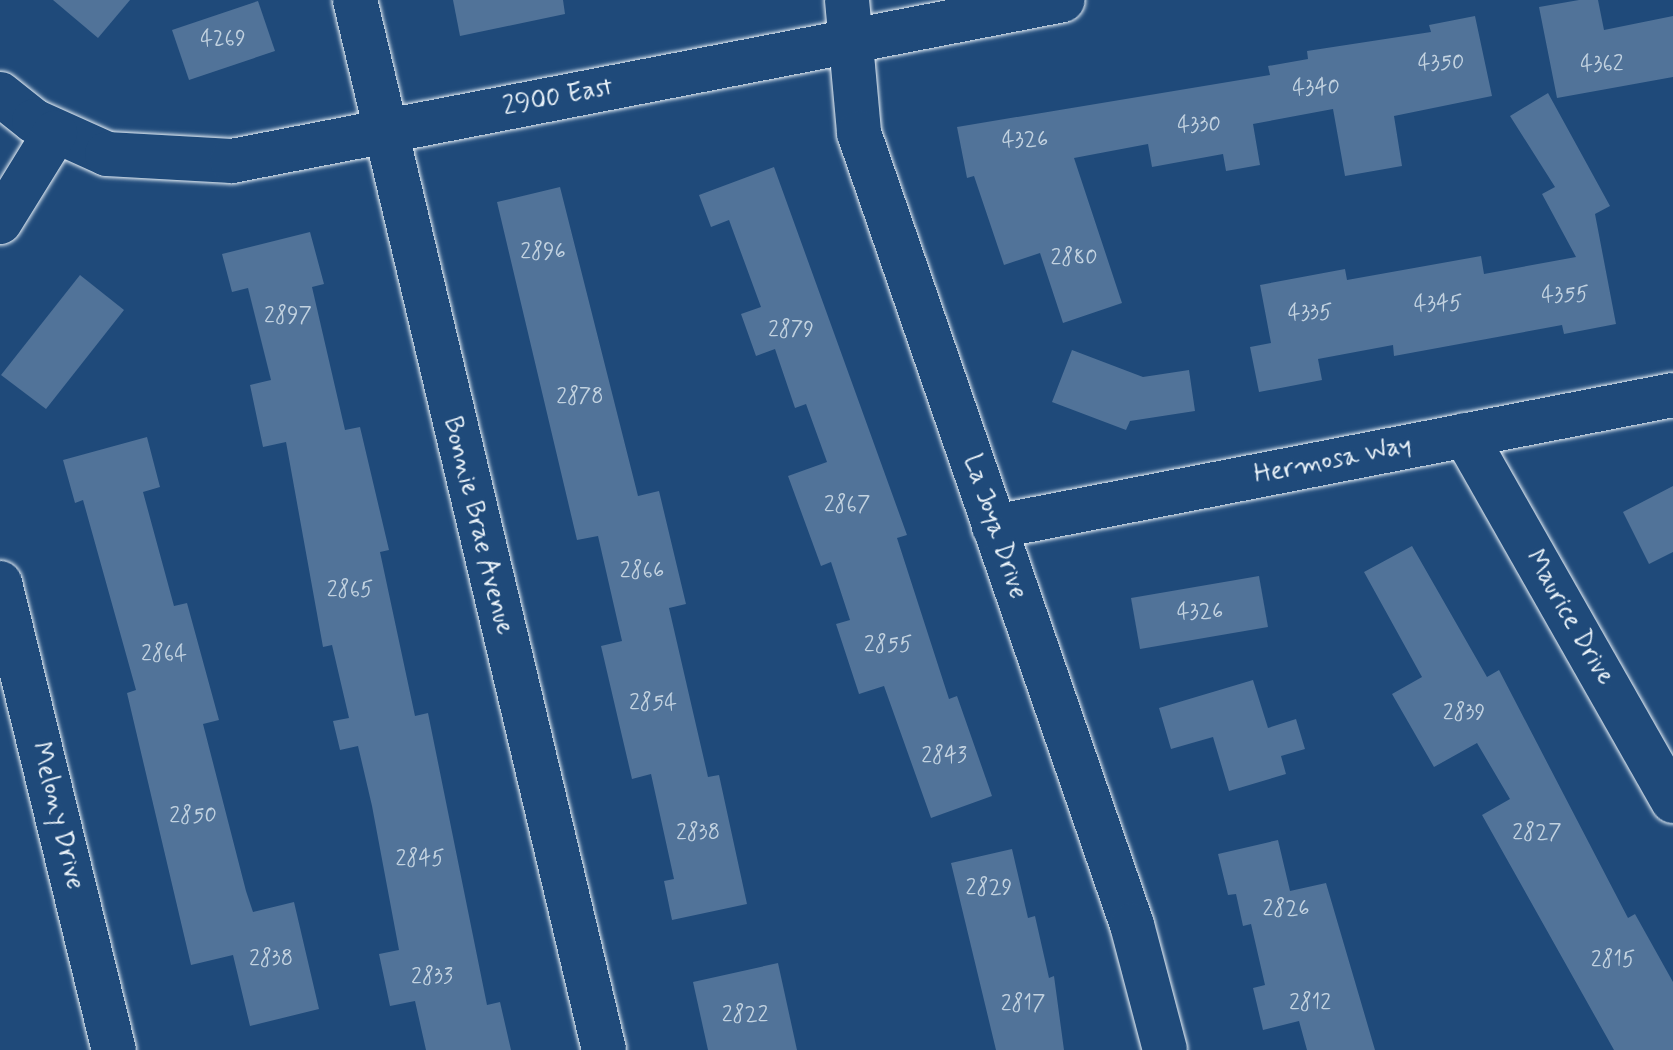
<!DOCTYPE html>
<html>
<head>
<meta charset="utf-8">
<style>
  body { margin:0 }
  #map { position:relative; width:1673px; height:1050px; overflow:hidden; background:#1f4a7a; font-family:Mynerve,sans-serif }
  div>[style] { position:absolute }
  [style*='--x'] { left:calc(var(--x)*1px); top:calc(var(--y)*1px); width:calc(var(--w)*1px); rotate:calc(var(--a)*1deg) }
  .building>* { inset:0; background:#517399 }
  .roads { filter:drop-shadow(0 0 2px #e8f1f8) drop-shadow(0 0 2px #e8f1f8) }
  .minor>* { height:44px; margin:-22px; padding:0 22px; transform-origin:22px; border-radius:22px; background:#1f4a7a }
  span { translate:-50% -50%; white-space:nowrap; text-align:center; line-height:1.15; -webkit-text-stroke:7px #1f4a7a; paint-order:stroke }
  .number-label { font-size:22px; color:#c2d2e0 }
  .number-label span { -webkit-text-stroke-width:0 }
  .street-label { font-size:26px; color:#e8f1f8 }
</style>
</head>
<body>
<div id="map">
  <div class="building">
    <i style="clip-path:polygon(53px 0,130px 0,98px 38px)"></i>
    <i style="clip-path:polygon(453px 0,563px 0,565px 14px,460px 36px)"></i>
    <i style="clip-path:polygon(1579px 0,1598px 0,1604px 30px,1673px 16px,1673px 77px,1557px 98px,1539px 7px)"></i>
    <i style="clip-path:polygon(258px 1px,275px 51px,189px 80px,172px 30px)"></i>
    <i style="clip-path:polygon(1475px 16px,1492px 96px,1394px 116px,1402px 166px,1345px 176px,1333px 109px,1253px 124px,1260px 165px,1226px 171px,1223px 154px,1152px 167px,1148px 144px,1074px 158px,1122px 303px,1063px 323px,1040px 253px,1004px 265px,974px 176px,967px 178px,957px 127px,1270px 75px,1268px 66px,1308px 59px,1307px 51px,1431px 32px,1429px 25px)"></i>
    <i style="clip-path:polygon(1548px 93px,1610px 206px,1595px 214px,1616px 324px,1564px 334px,1562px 325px,1394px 356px,1393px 345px,1318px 359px,1322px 380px,1259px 392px,1250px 347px,1271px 343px,1260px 285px,1345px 269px,1347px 280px,1481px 256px,1484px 274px,1576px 257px,1542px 194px,1555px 187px,1510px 116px)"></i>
    <i style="clip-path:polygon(774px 167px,907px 535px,897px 538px,949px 699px,957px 696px,992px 796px,931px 818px,884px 686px,859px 694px,836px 624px,850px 620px,831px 562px,821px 566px,788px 476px,827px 462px,806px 404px,795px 408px,775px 349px,756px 356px,741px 314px,761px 307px,729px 220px,711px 227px,699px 195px)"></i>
    <i style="clip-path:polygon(560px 187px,638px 496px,659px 491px,686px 604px,669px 608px,708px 777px,719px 775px,747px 904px,672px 920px,664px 881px,674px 879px,651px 774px,632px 779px,601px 646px,622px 641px,598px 536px,577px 540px,497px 202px)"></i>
    <i style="clip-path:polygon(310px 232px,324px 284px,312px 287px,345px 430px,360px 427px,389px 550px,380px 552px,415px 716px,428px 713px,487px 1005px,500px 1002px,511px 1050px,426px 1050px,415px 1001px,390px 1006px,379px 954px,399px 950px,372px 806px,358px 746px,340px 750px,333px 721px,349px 718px,332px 645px,323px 647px,286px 442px,263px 447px,250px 385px,271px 380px,248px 288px,232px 292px,222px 254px)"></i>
    <i style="clip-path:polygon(80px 275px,124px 310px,46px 409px,1px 375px)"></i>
    <i style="clip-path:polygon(1072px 350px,1143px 377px,1189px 370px,1195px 411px,1130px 421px,1126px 430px,1052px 402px)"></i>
    <i style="clip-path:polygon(147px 437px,160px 487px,143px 492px,174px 606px,187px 603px,219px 720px,203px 724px,246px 891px,253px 912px,294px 902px,319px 1009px,250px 1026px,233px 955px,191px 965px,127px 693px,136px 690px,83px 500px,75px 503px,63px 460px)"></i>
    <i style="clip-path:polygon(1673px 486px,1673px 552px,1649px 564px,1623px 512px)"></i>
    <i style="clip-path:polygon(1412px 546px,1487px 677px,1499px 670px,1628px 918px,1635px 914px,1673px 982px,1673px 1050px,1614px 1050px,1482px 815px,1510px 799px,1477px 743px,1434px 767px,1392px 694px,1422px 677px,1364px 572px)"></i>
    <i style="clip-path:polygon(1259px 576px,1268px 627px,1140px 649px,1131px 598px)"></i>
    <i style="clip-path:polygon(1253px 680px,1268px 728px,1296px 719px,1305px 749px,1281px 756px,1286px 774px,1229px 791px,1213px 737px,1171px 749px,1159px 708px)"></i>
    <i style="clip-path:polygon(1278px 840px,1290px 891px,1326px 883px,1375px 1050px,1307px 1050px,1299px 1021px,1263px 1030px,1253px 988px,1265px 985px,1251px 924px,1243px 926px,1236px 894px,1228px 895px,1218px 854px)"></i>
    <i style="clip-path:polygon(1012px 849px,1028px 918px,1035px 916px,1049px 978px,1054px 976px,1064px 1050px,996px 1050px,951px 863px)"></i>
    <i style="clip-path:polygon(778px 963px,797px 1050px,708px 1050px,693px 982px)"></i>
  </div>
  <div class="roads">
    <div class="minor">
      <i style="--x:355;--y:0;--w:1079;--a:76.66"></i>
      <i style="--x:847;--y:0;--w:134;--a:84.8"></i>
      <i style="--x:859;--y:133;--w:838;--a:70.98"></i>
      <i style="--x:1132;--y:925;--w:129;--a:75.2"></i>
      <i style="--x:0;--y:94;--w:43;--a:38.5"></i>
      <i style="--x:34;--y:121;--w:80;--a:24.3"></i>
      <i style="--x:107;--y:154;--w:125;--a:3.2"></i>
      <i style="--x:232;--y:161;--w:846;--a:-10.96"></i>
      <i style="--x:0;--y:222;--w:105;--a:-58.3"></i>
      <i style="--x:1465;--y:435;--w:421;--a:60.4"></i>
      <i style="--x:994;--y:527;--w:692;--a:-11"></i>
      <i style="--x:0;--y:583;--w:481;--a:76.3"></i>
    </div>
  </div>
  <div class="number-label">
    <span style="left:223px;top:40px">4269</span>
    <span style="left:1441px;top:64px">4350</span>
    <span style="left:1602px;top:65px">4362</span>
    <span style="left:1316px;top:89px">4340</span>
    <span style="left:1199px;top:126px">4330</span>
    <span style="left:1025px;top:141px">4326</span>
    <span style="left:543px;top:253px">2896</span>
    <span style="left:1074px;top:259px">2880</span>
    <span style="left:1565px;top:296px">4355</span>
    <span style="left:1438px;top:305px">4345</span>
    <span style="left:1310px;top:314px">4335</span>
    <span style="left:288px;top:317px">2897</span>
    <span style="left:791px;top:331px">2879</span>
    <span style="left:580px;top:398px">2878</span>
    <span style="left:847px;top:506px">2867</span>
    <span style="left:642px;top:572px">2866</span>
    <span style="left:350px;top:591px">2865</span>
    <span style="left:1200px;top:613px">4326</span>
    <span style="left:888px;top:646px">2855</span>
    <span style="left:164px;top:655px">2864</span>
    <span style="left:653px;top:704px">2854</span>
    <span style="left:1464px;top:714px">2839</span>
    <span style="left:944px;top:757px">2843</span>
    <span style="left:193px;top:817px">2850</span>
    <span style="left:698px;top:834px">2838</span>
    <span style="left:1537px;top:834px">2827</span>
    <span style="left:420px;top:860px">2845</span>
    <span style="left:989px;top:889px">2829</span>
    <span style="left:1286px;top:910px">2826</span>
    <span style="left:271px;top:960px">2838</span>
    <span style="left:1613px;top:961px">2815</span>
    <span style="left:432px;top:978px">2833</span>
    <span style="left:1310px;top:1004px">2812</span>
    <span style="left:1023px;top:1005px">2817</span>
    <span style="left:745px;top:1016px">2822</span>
  </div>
  <div class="street-label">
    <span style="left:558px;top:98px;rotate:-11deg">2900 East</span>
    <span style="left:1333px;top:461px;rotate:-11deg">Hermosa Way</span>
    <span style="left:477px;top:526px;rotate:76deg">Bonnie Brae Avenue</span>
    <span style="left:994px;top:527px;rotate:71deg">La Joya Drive</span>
    <span style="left:1569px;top:618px;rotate:60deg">Maurice Drive</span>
    <span style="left:57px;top:816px;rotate:76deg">Melony Drive</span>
  </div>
</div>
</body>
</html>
